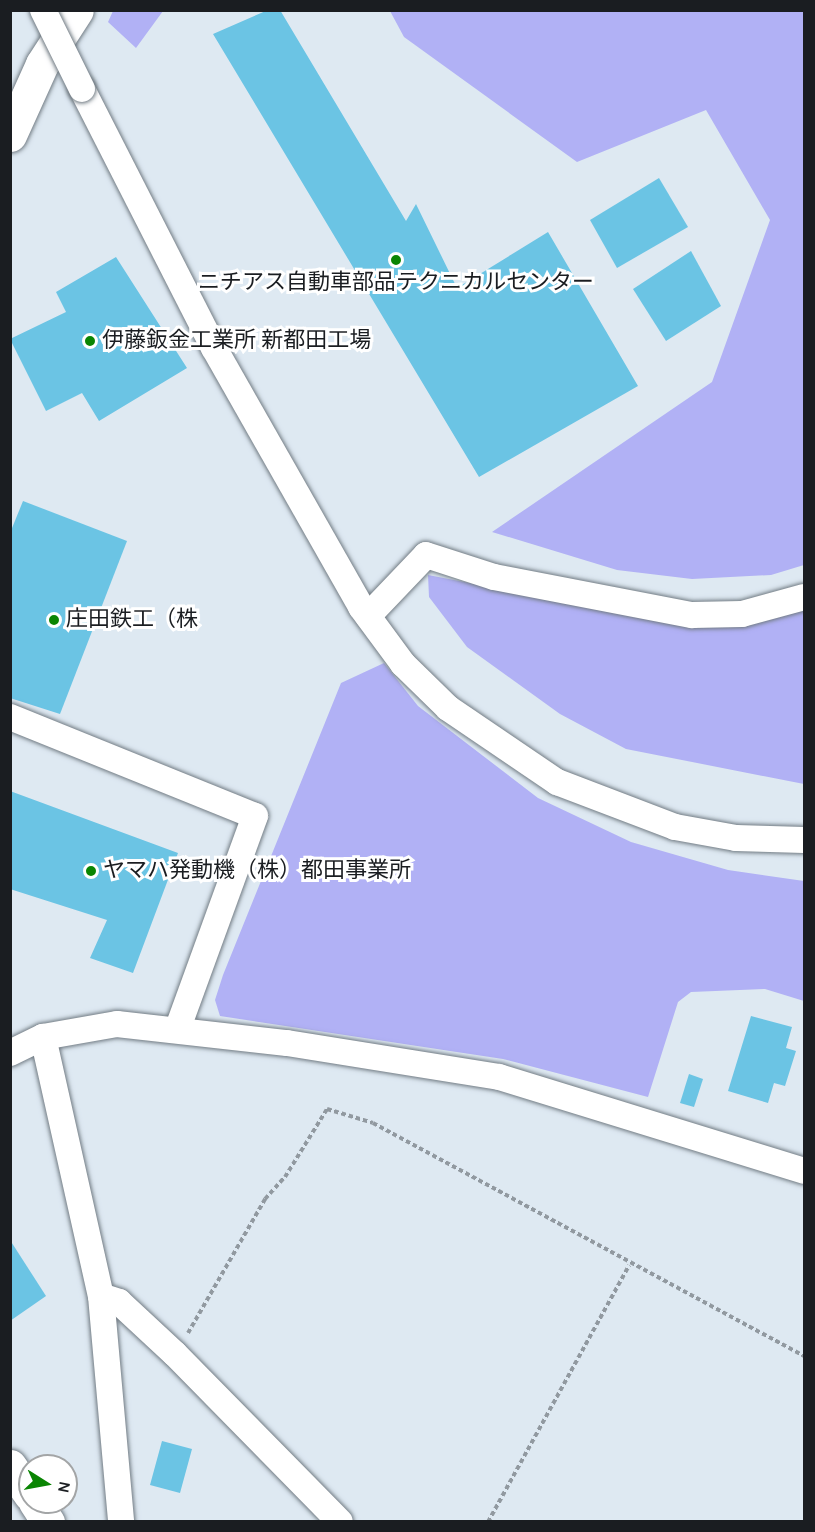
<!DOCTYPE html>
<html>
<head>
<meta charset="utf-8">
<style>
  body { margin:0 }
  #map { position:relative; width:815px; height:1532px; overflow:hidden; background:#dee9f2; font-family:Karla,"Noto Sans JP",sans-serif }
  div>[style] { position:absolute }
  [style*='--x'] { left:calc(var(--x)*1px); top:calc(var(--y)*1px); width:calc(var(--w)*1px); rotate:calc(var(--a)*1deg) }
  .green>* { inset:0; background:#b1b1f5 }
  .building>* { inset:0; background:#6bc4e4 }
  .path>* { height:4px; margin-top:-2px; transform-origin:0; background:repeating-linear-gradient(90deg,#9199a0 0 4.5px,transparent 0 7.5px) }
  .roads { filter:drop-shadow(0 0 2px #727c84) drop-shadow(0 0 2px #727c84) }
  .minor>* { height:26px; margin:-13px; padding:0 13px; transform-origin:13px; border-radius:13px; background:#fff }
  .highway>* { height:33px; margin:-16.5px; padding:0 16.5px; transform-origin:16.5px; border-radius:16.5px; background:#fff }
  .bridges { filter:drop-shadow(0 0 2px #727c84) drop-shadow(0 0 2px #727c84) }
  .minor-bridge>* { height:26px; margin:-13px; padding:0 13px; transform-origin:13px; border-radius:13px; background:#fff }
  .dots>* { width:16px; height:16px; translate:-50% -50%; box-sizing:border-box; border:3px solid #fff; border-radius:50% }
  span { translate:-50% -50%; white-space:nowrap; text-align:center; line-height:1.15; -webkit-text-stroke:6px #fff; paint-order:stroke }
  .poi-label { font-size:22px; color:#1a1d21 }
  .left { translate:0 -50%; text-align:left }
  .frame { position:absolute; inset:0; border:12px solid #1a1d21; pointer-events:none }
  .north { position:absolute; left:18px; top:1454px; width:60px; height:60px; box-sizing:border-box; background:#fff; border:2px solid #a3a5a6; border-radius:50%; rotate:101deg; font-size:16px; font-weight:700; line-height:24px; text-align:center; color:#1a1d21 }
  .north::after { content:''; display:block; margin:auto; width:21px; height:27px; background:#0a8503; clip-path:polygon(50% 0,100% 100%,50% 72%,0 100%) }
</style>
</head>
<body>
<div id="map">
  <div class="green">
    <i style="clip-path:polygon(113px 11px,113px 10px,163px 11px,136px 48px,108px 22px)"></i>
    <i style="clip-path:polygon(390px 11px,804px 11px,804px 565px,771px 575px,692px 579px,617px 570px,492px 532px,712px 382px,770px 220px,706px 110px,577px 162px,404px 37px)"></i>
    <i style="clip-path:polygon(428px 575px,693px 626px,804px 605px,804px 784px,626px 749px,560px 714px,467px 647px,429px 597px)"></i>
    <i style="clip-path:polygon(384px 663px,418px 706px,538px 798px,631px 842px,728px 870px,804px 881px,804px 1001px,765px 989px,691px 992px,678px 1002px,648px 1097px,503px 1059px,220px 1016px,215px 1000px,223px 975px,341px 683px)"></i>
  </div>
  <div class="building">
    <i style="clip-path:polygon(268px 10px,280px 10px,406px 221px,416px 204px,457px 288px,548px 232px,638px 386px,479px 477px,213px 34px)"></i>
    <i style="clip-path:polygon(659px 178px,688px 227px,617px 268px,590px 220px)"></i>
    <i style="clip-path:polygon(691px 251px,721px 306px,666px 341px,633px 289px)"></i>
    <i style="clip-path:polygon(116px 257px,187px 368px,99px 421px,82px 393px,46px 411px,10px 339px,66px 312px,56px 292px)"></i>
    <i style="clip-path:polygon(23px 501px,127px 541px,60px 714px,10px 698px,10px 533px)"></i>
    <i style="clip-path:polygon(10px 791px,178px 853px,133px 973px,90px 958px,107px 920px,10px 889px)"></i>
    <i style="clip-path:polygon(751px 1016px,792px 1027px,786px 1048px,796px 1051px,785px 1086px,774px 1083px,768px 1103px,728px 1091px)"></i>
    <i style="clip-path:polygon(689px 1074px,703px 1079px,694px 1107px,680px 1103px)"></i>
    <i style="clip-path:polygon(10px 1240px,46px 1296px,10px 1321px)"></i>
    <i style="clip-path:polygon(162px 1441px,192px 1449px,180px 1493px,150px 1485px)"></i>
  </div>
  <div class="path">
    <i style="--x:188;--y:1333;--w:155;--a:-60.1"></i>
    <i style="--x:265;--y:1199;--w:30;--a:-48"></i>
    <i style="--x:285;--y:1177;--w:80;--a:-58.3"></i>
    <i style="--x:327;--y:1109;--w:48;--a:16.9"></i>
    <i style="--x:373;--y:1123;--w:490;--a:28.4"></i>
    <i style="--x:488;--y:1522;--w:293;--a:-61.2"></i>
  </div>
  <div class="roads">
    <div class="minor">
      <i style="--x:82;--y:89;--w:291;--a:63"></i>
      <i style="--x:214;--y:348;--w:298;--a:60.4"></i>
      <i style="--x:361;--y:607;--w:71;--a:53.6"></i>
      <i style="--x:403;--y:664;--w:63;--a:44.4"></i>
      <i style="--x:448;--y:708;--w:132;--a:34.2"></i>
      <i style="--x:557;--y:782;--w:126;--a:20.9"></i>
      <i style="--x:675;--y:827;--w:62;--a:10.2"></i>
      <i style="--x:736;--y:838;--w:68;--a:1.7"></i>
      <i style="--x:368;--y:616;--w:84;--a:-46.4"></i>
      <i style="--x:426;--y:555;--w:71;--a:17.9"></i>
      <i style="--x:494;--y:577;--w:202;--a:10.9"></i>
      <i style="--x:692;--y:615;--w:50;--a:-1.1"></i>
      <i style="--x:742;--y:614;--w:64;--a:-15.3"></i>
      <i style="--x:10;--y:717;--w:264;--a:22"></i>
      <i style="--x:255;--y:816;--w:226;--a:110"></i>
      <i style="--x:43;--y:1037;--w:265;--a:77.4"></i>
      <i style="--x:101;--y:1296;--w:227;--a:84.9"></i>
      <i style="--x:10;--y:1053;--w:37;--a:-26"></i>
      <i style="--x:43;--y:1037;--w:75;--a:-10"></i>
      <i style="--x:117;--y:1024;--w:171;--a:6.4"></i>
      <i style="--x:287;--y:1043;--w:215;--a:9.1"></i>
      <i style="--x:499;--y:1077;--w:319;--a:17.1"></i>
      <i style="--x:101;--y:1296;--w:19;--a:18"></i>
      <i style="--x:119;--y:1302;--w:76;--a:42.9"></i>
      <i style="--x:175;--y:1354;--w:235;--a:45.5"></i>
    </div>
    <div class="highway">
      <i style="--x:10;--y:135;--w:78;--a:-65.7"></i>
      <i style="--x:42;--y:64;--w:64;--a:-57.1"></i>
      <i style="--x:10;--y:1466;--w:35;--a:55"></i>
      <i style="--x:35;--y:1502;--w:24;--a:57"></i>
    </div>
  </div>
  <div class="bridges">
    <div class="minor-bridge">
      <i style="--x:43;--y:10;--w:88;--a:63.7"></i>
    </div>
  </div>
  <div class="dots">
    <i style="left:396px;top:260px;background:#0a8503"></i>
    <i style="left:90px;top:341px;background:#0a8503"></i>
    <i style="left:54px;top:620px;background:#0a8503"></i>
    <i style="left:91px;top:871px;background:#0a8503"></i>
  </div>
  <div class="poi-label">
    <span style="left:396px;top:283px">ニチアス自動車部品テクニカルセンター</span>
    <span class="left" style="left:102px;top:341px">伊藤鈑金工業所 新都田工場</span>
    <span class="left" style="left:66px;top:620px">庄田鉄工（株</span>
    <span class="left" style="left:103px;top:871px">ヤマハ発動機（株）都田事業所</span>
  </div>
  <div class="frame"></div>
  <div class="north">N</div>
</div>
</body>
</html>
